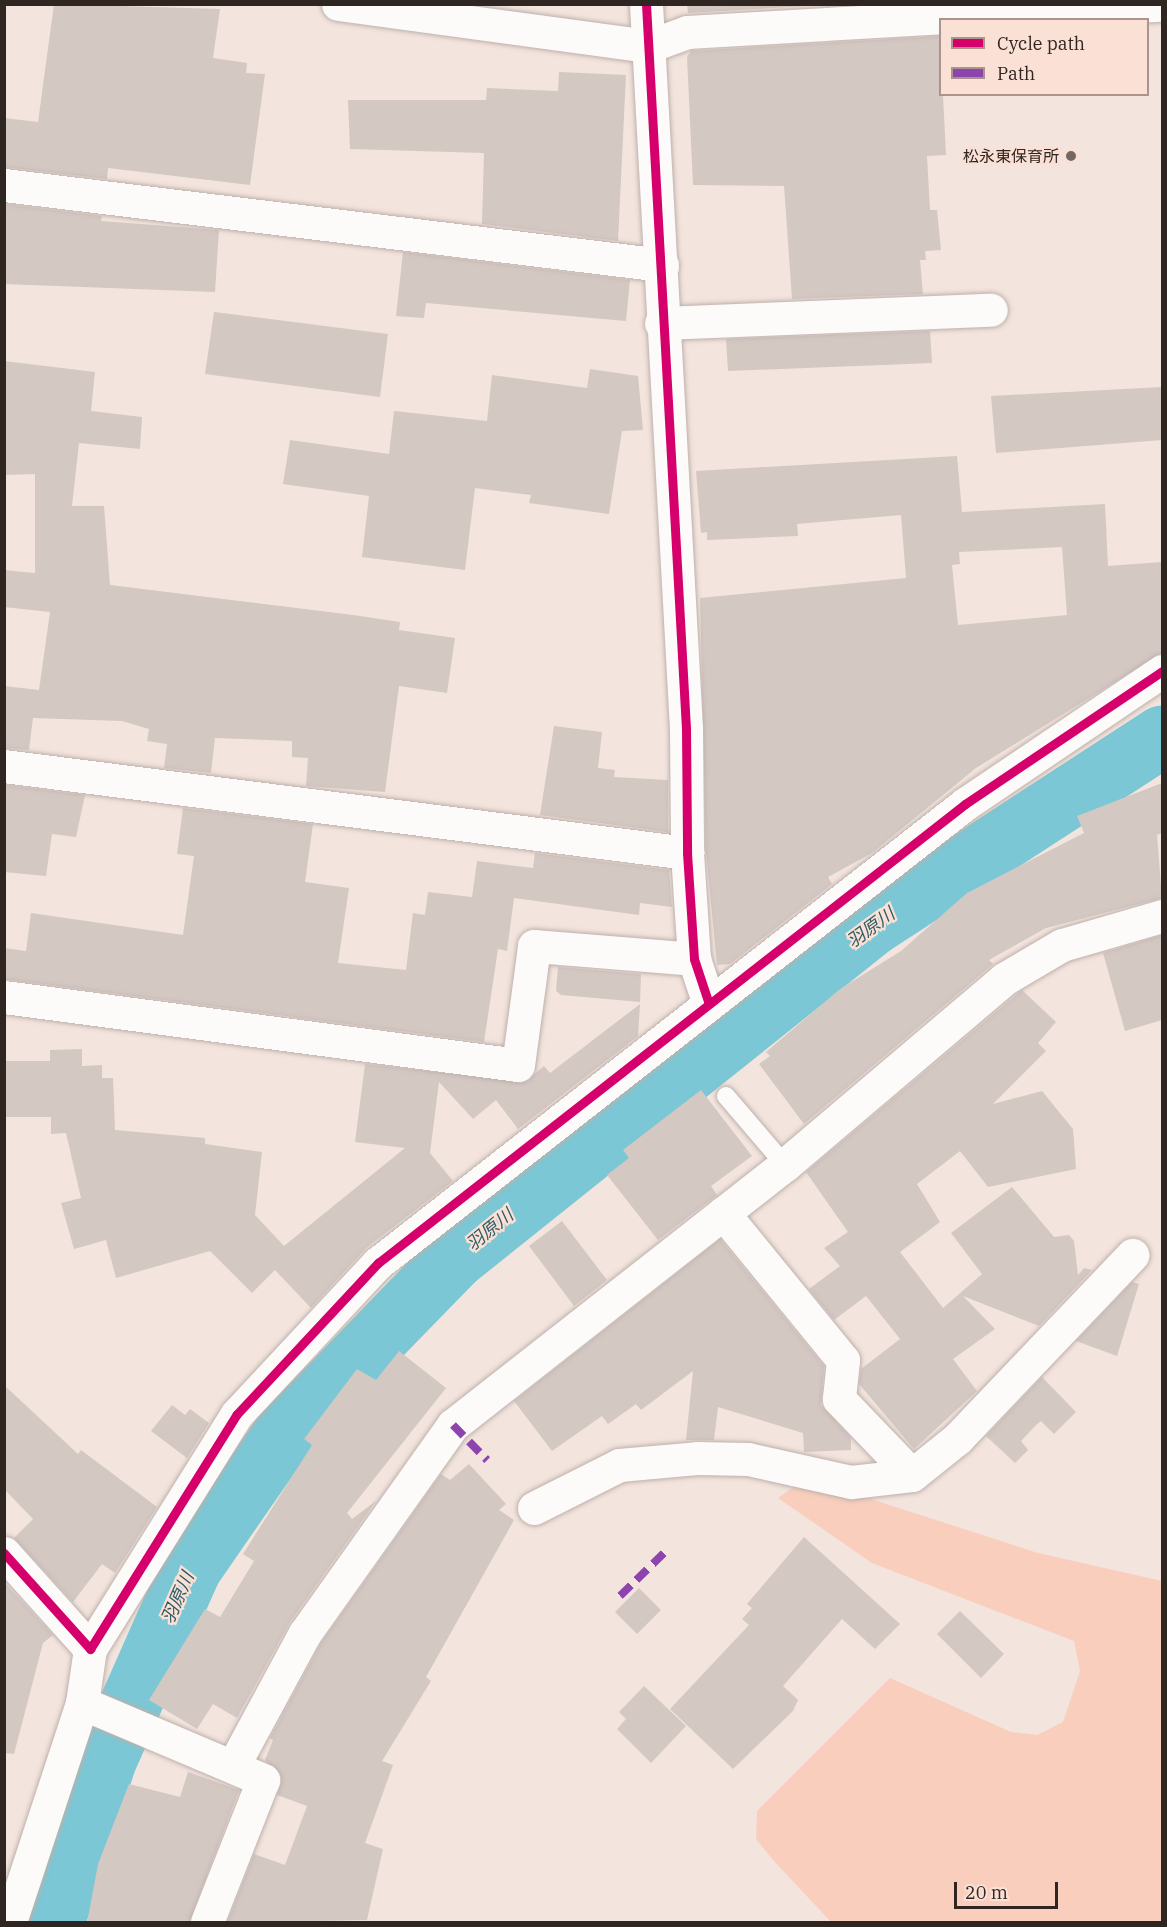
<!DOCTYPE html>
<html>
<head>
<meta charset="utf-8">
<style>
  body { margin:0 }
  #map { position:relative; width:1167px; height:1927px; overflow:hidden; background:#f3e4dd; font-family:"IBM Plex Serif","Noto Sans JP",serif }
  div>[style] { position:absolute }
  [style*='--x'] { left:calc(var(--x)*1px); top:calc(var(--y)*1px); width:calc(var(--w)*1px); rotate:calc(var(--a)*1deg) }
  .green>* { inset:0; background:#f9cebd }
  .river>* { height:62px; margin:-31px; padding:0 31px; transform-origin:31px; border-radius:31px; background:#7bc7d5 }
  .building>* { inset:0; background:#d4c8c3 }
  .roads { filter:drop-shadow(0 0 2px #bdb1ac) drop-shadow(0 0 2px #bdb1ac) }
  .lane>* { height:18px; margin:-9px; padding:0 9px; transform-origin:9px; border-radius:9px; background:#fdfbfa }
  .street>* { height:33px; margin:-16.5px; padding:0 16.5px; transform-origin:16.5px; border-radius:16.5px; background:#fdfbfa }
  .quiet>* { height:8px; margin-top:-4px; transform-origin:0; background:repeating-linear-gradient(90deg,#8e44ad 0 15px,transparent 0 23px) }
  .cycleway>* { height:9px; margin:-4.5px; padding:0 4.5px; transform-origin:4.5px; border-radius:4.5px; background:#d6006c }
  .dots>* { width:16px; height:16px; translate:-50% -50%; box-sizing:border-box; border:3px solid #fbe0d5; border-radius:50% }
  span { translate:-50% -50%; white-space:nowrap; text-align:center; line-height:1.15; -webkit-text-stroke:4.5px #fbe0d5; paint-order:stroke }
  .poi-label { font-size:16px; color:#2f2521 }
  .right { translate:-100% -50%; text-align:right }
  .water-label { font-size:18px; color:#2c5c66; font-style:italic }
  .frame { position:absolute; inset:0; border:6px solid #2f2521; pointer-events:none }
  .legend { position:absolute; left:939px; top:18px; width:210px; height:78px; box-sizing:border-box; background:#fbe0d5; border:2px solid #a9958d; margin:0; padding:8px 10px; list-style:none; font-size:18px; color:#2f2521 }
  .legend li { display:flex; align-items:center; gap:12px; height:30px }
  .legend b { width:30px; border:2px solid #a9958d }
  .scale { position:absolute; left:954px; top:1882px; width:104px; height:27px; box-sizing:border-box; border:3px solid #2f2521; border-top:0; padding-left:8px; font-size:18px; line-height:21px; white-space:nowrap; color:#2f2521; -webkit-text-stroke:4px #fbe0d5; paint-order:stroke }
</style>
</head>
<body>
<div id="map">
  <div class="green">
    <i style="clip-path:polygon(806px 1478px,1038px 1553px,1162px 1581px,1162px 1922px,831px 1922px,773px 1860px,756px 1839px,757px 1811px,890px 1678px,1011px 1732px,1037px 1735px,1063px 1722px,1080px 1671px,1074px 1641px,872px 1563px,778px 1498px)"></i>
  </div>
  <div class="river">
    <i style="--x:54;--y:1922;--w:168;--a:-72.3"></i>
    <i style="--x:105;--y:1762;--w:212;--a:-66.1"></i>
    <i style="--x:191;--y:1568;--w:162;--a:-55.3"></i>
    <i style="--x:283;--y:1435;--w:245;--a:-45.8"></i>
    <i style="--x:454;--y:1259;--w:535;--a:-38.63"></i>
    <i style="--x:872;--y:925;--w:346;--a:-33"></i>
  </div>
  <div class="building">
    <i style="clip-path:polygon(54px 4px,220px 9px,213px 58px,247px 63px,246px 73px,265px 74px,250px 185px,108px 168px,107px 179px,4px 167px,4px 118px,38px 122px)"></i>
    <i style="clip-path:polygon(687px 4px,840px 4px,688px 13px)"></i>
    <i style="clip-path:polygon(940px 36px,946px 155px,927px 156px,930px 210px,937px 210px,941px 250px,925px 251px,926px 260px,920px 260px,923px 294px,792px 299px,784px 186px,693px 185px,687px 57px,691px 51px)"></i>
    <i style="clip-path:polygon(559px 72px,626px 75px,618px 241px,482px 224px,484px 153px,350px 149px,348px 100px,486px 100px,487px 88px,558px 91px)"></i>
    <i style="clip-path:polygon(4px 204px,102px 216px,101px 221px,219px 230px,215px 292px,4px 284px)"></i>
    <i style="clip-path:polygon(403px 252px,630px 280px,626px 321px,426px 303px,424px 318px,396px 316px)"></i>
    <i style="clip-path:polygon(214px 312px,388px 334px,380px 397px,205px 374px)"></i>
    <i style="clip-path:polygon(930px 331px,932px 363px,728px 371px,726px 339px)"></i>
    <i style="clip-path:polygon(4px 361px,95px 372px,91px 411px,142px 417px,140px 449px,79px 443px,72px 506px,104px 506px,110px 585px,353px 615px,400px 622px,399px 630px,455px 638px,447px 693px,399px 686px,385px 792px,306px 786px,308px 758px,292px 757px,292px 741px,215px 738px,211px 773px,164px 768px,167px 744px,147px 741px,149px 729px,122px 721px,33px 718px,29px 750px,4px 748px,4px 686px,39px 690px,50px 612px,4px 607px,4px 570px,35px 573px,35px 474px,4px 475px)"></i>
    <i style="clip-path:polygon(590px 369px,638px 376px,643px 430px,622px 431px,609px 514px,529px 503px,531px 495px,475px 488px,465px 570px,362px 557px,369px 496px,283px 484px,290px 440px,389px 454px,394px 411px,487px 421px,492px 375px,587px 388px)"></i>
    <i style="clip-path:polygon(1162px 387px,1162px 440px,996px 453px,991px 396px)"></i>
    <i style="clip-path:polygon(evenodd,957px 456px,962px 512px,1105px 504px,1108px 566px,1162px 562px,1162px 653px,976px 768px,872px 853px,828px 877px,832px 884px,730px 964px,717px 965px,706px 852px,700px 598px,906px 578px,901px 515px,797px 524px,798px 536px,707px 540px,707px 532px,701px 533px,696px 471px,957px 456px,1062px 547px,1067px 615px,958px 625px,952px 565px,960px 564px,959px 552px,1062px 547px)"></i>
    <i style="clip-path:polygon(554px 726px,602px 732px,598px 768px,615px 770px,614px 777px,668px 780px,668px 832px,540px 815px)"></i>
    <i style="clip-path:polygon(1162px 783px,1162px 833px,1157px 835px,1162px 898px,1046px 928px,989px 960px,993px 964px,804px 1124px,759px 1064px,770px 1056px,766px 1052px,840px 989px,901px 951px,967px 893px,1084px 833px,1077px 816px)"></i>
    <i style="clip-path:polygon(4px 785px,85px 795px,76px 837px,52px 834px,46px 876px,4px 872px)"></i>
    <i style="clip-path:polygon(183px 808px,313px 824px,305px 882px,349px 888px,338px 963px,406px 970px,413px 913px,425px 915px,428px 892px,472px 897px,477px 861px,533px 868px,535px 853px,669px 870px,672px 907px,640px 903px,639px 915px,514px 898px,507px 951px,498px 949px,484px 1042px,4px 979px,4px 948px,26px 951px,31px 913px,183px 935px,194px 856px,177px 854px)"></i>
    <i style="clip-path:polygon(1162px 935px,1162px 1020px,1125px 1031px,1103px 953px)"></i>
    <i style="clip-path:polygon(558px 967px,641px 974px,640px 1002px,561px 995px,556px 991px)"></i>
    <i style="clip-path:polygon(1022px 990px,1056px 1022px,1038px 1043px,1046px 1051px,993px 1104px,1042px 1091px,1073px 1129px,1076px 1169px,988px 1187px,960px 1151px,917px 1184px,940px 1222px,900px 1252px,943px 1308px,982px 1274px,951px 1233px,1012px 1187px,1054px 1237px,1069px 1235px,1074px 1241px,1078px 1275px,1084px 1268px,1092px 1270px,1039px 1326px,963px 1296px,995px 1329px,953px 1359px,977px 1391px,914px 1449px,859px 1384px,861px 1369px,900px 1339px,866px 1296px,834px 1320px,809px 1289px,840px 1266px,824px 1248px,848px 1232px,806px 1172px)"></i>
    <i style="clip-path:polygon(640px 1004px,638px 1036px,518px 1129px,496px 1100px,473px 1119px,439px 1082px,430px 1153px,453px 1181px,366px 1248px,311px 1308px,275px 1270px,252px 1293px,210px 1251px,116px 1278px,106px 1240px,74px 1249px,61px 1203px,81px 1198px,66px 1133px,51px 1134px,51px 1117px,4px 1117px,4px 1061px,50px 1061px,50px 1050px,82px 1049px,82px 1066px,102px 1065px,102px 1078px,113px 1078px,115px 1130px,205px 1138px,205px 1144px,262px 1152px,255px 1215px,284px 1246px,405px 1148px,355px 1142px,365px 1064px,525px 1082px,544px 1066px,550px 1073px)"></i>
    <i style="clip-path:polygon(701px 1090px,752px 1156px,711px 1186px,717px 1195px,658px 1240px,607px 1175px,629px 1158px,623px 1150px)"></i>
    <i style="clip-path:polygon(562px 1221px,607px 1280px,574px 1306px,529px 1246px)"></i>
    <i style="clip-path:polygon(720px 1239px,824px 1366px,821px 1405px,851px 1438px,851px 1450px,804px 1452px,803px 1433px,718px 1407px,714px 1440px,686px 1440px,693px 1371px,641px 1410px,636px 1404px,608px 1424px,602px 1416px,552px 1451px,514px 1401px)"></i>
    <i style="clip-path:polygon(1132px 1282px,1139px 1284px,1117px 1356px,1076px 1341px)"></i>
    <i style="clip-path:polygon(399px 1351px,446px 1388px,347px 1513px,352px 1519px,376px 1501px,290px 1622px,237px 1718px,213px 1704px,197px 1729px,149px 1700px,205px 1609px,220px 1617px,254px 1561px,243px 1554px,312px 1445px,304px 1439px,357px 1369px,376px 1380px)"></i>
    <i style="clip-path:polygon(1042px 1377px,1076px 1412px,1054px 1434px,1041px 1421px,1036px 1425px,1021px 1441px,1028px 1450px,1015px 1463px,986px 1436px)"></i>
    <i style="clip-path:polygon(4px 1385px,78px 1454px,81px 1450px,157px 1507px,115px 1573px,102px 1564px,73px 1602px,14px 1538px,33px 1519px,4px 1489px)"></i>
    <i style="clip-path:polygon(172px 1405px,185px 1415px,190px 1409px,209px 1423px,187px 1458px,151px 1431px)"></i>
    <i style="clip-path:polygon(469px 1464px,506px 1504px,499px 1510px,514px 1520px,426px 1677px,431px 1681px,382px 1761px,393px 1765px,365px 1843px,383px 1849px,367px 1920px,227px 1923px,254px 1854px,285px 1865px,307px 1806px,277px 1795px,281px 1777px,265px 1760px,273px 1740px,270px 1738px,321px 1643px,441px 1474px,450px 1480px)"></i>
    <i style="clip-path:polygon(804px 1537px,900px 1624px,875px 1649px,842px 1619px,783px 1686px,798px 1700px,793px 1711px,733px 1769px,670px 1709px,749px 1625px,742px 1619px,752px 1608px,747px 1604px)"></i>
    <i style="clip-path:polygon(4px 1582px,53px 1635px,43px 1643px,14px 1754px,4px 1753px)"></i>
    <i style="clip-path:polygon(639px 1588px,661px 1610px,637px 1634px,615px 1612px)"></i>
    <i style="clip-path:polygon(960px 1611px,1004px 1654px,981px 1678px,937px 1634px)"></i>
    <i style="clip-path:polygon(644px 1686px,686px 1726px,651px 1763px,617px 1729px,626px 1719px,619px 1712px)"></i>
    <i style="clip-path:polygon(188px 1772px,239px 1790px,189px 1923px,87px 1923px,98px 1864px,129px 1784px,180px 1797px)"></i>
  </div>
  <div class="roads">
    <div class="lane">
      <i style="--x:726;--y:1096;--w:91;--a:49.5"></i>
    </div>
    <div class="street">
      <i style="--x:338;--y:4;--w:314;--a:7.7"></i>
      <i style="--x:649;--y:46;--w:40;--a:-20.2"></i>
      <i style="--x:687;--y:32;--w:476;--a:-3.3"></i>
      <i style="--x:646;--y:4;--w:725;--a:86.84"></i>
      <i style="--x:686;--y:728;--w:125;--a:89.5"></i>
      <i style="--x:687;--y:853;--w:106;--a:86.2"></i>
      <i style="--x:694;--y:959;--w:47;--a:71.6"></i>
      <i style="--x:4;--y:185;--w:663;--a:6.93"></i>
      <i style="--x:661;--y:323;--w:330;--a:-2.3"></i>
      <i style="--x:4;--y:766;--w:689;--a:7.26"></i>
      <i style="--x:4;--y:997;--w:518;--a:7.54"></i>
      <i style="--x:518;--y:1065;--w:120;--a:-82.3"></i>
      <i style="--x:534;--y:946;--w:161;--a:4.6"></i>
      <i style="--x:723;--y:1213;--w:190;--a:50.8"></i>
      <i style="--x:843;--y:1360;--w:39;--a:96"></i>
      <i style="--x:839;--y:1399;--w:105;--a:46.2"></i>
      <i style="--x:534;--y:1508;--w:95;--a:-26.8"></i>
      <i style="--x:619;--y:1465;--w:78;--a:-5.1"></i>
      <i style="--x:697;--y:1458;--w:51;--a:1.1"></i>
      <i style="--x:748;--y:1459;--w:106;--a:12.6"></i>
      <i style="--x:851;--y:1482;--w:61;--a:-6.5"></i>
      <i style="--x:912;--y:1475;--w:59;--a:-38.8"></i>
      <i style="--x:958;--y:1438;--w:253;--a:-46.4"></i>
      <i style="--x:4;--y:1553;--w:129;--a:48.1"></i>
      <i style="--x:90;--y:1649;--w:277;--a:-58"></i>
      <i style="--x:237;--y:1414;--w:207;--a:-47"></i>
      <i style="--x:378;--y:1263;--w:745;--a:-38.02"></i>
      <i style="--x:965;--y:804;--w:238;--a:-34"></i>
      <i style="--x:82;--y:1703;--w:197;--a:23"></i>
      <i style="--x:263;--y:1780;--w:153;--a:111.5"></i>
      <i style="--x:233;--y:1766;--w:151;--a:-61.6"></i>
      <i style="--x:305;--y:1633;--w:255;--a:-54.6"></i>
      <i style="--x:453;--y:1425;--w:422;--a:-38.1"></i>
      <i style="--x:785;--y:1165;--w:287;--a:-40.3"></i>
      <i style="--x:1004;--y:979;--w:67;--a:-30.4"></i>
      <i style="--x:1062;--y:945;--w:104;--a:-16.2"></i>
      <i style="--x:10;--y:1922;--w:231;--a:-71.8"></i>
      <i style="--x:82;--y:1703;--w:55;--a:-81.6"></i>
    </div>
  </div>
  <div class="quiet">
    <i style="--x:453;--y:1425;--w:49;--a:45.8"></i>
    <i style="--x:620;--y:1596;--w:67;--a:-44.4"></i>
  </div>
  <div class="cycleway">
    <i style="--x:646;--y:4;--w:725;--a:86.84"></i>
    <i style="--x:686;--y:728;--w:125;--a:89.5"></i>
    <i style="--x:687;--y:853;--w:106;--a:86.2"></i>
    <i style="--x:694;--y:959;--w:47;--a:71.6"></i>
    <i style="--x:4;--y:1553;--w:129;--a:48.1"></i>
    <i style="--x:90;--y:1649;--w:277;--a:-58"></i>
    <i style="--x:237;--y:1414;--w:207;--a:-47"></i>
    <i style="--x:378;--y:1263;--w:745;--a:-38.02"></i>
    <i style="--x:965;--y:804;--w:238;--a:-34"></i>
  </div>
  <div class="dots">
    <i style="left:1071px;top:156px;background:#746863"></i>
  </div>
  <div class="poi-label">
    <span class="right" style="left:1059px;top:156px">松永東保育所</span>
  </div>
  <div class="water-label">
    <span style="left:871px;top:928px;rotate:-36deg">羽原川</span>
    <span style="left:490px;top:1230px;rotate:-39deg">羽原川</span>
    <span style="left:178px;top:1598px;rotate:-66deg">羽原川</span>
  </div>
  <div class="frame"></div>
  <ul class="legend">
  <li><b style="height:8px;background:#d6006c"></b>Cycle path</li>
  <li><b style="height:8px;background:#8e44ad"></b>Path</li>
  </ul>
  <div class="scale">20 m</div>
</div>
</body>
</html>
